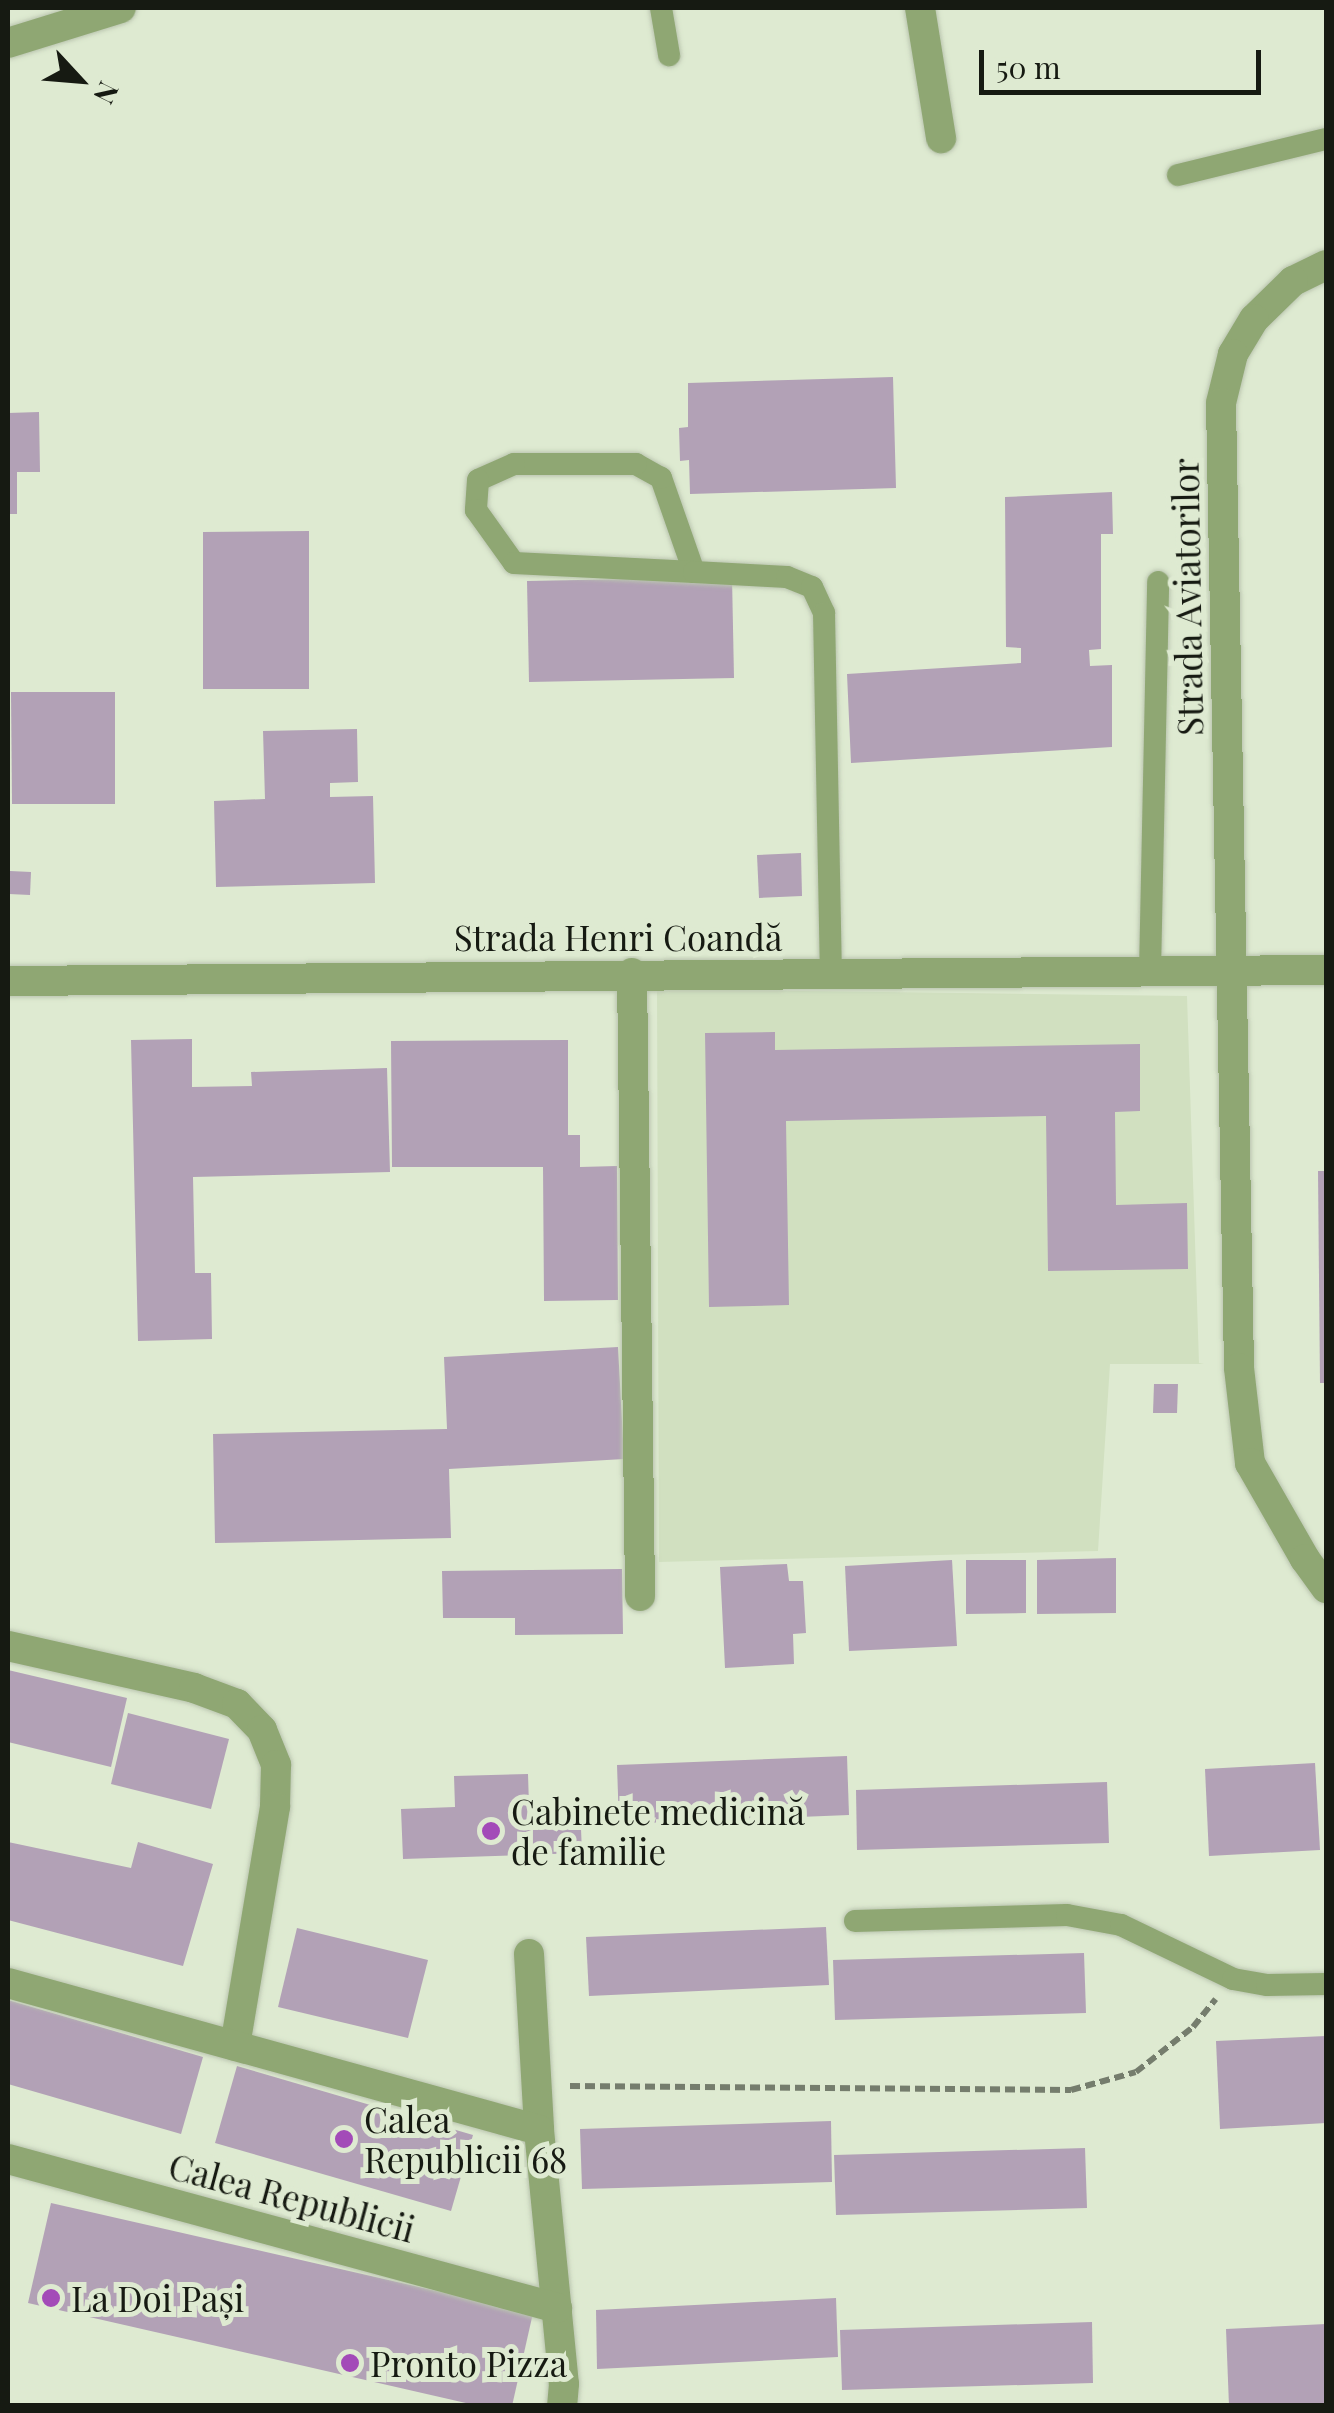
<!DOCTYPE html>
<html>
<head>
<meta charset="utf-8">
<style>
  body { margin:0 }
  #map { position:relative; width:1334px; height:2413px; overflow:hidden; background:#deead1; font-family:"Playfair Display",serif }
  div>[style] { position:absolute }
  [style*='--x'] { left:calc(var(--x)*1px); top:calc(var(--y)*1px); width:calc(var(--w)*1px); rotate:calc(var(--a)*1deg) }
  .built>* { inset:0; background:#d1e0c0 }
  .building>* { inset:0; background:#b2a1b6 }
  .path>* { height:6px; margin-top:-3px; transform-origin:0; background:repeating-linear-gradient(90deg,#757d6d 0 10px,transparent 0 15px) }
  .roads { filter:drop-shadow(0 0 2px #bac5af) drop-shadow(0 0 2px #bac5af) }
  .service>* { height:22px; margin:-11px; padding:0 11px; transform-origin:11px; border-radius:11px; background:#8fa773 }
  .minor>* { height:30px; margin:-15px; padding:0 15px; transform-origin:15px; border-radius:15px; background:#8fa773 }
  .dots>* { width:28px; height:28px; translate:-50% -50%; box-sizing:border-box; border:5px solid #deead1; border-radius:50% }
  span { translate:-50% -50%; white-space:nowrap; text-align:center; line-height:1.15; -webkit-text-stroke:10px #deead1; paint-order:stroke }
  .street-label { font-size:35px; color:#161a12 }
  .poi-label { font-size:35px; color:#161a12 }
  .left { translate:0 -50%; text-align:left }
  .frame { position:absolute; inset:0; border:10px solid #161a12; pointer-events:none }
  .north { position:absolute; left:30px; top:30px; width:100px; height:100px; -webkit-text-stroke:8px #deead1; paint-order:stroke; rotate:116deg; font-size:28px; font-weight:700; line-height:40px; text-align:center; color:#161a12 }
  .north::after { content:''; display:block; margin:auto; width:35px; height:45px; background:#161a12; clip-path:polygon(50% 0,100% 100%,50% 72%,0 100%) }
  .scale { position:absolute; left:979px; top:50px; width:282px; height:45px; box-sizing:border-box; border:5px solid #161a12; border-top:0; padding-left:12px; font-size:30px; line-height:35px; white-space:nowrap; color:#161a12; -webkit-text-stroke:8px #deead1; paint-order:stroke }
</style>
</head>
<body>
<div id="map">
  <div class="built">
    <i style="clip-path:polygon(657px 989px,1187px 996px,1199px 1363px,1204px 1364px,1110px 1364px,1098px 1551px,659px 1562px)"></i>
  </div>
  <div class="building">
    <i style="clip-path:polygon(893px 377px,896px 488px,690px 494px,689px 460px,680px 461px,679px 428px,688px 427px,688px 383px)"></i>
    <i style="clip-path:polygon(39px 412px,40px 472px,17px 472px,17px 514px,8px 514px,8px 413px)"></i>
    <i style="clip-path:polygon(1112px 492px,1113px 534px,1101px 534px,1101px 649px,1089px 650px,1090px 666px,1112px 665px,1112px 747px,851px 763px,847px 674px,1021px 663px,1021px 648px,1006px 647px,1005px 497px)"></i>
    <i style="clip-path:polygon(309px 531px,309px 689px,203px 689px,203px 532px)"></i>
    <i style="clip-path:polygon(732px 577px,734px 678px,529px 682px,527px 581px)"></i>
    <i style="clip-path:polygon(11px 692px,115px 692px,115px 804px,12px 804px)"></i>
    <i style="clip-path:polygon(357px 729px,358px 782px,330px 783px,330px 797px,373px 796px,375px 883px,216px 887px,214px 801px,265px 799px,263px 731px)"></i>
    <i style="clip-path:polygon(801px 853px,802px 896px,759px 898px,757px 855px)"></i>
    <i style="clip-path:polygon(10px 871px,31px 872px,30px 895px,9px 894px)"></i>
    <i style="clip-path:polygon(775px 1032px,775px 1050px,1140px 1044px,1140px 1111px,1115px 1112px,1116px 1205px,1187px 1203px,1188px 1269px,1048px 1271px,1046px 1116px,786px 1121px,789px 1305px,709px 1307px,705px 1033px)"></i>
    <i style="clip-path:polygon(192px 1039px,192px 1087px,252px 1086px,251px 1072px,387px 1068px,390px 1172px,193px 1177px,195px 1273px,211px 1273px,212px 1339px,138px 1341px,131px 1040px)"></i>
    <i style="clip-path:polygon(568px 1040px,568px 1135px,580px 1135px,580px 1167px,617px 1166px,618px 1300px,544px 1301px,543px 1167px,392px 1167px,391px 1041px)"></i>
    <i style="clip-path:polygon(1318px 1171px,1326px 1171px,1326px 1383px,1320px 1383px)"></i>
    <i style="clip-path:polygon(618px 1347px,624px 1459px,449px 1469px,451px 1538px,215px 1543px,213px 1434px,447px 1429px,444px 1357px)"></i>
    <i style="clip-path:polygon(1154px 1384px,1178px 1384px,1177px 1413px,1153px 1413px)"></i>
    <i style="clip-path:polygon(1116px 1558px,1116px 1613px,1037px 1614px,1037px 1560px)"></i>
    <i style="clip-path:polygon(952px 1560px,957px 1646px,849px 1651px,845px 1566px)"></i>
    <i style="clip-path:polygon(966px 1560px,1026px 1560px,1026px 1613px,966px 1614px)"></i>
    <i style="clip-path:polygon(787px 1564px,789px 1581px,803px 1581px,806px 1633px,793px 1634px,794px 1664px,725px 1668px,720px 1567px)"></i>
    <i style="clip-path:polygon(622px 1569px,623px 1634px,515px 1635px,515px 1618px,443px 1618px,442px 1571px)"></i>
    <i style="clip-path:polygon(8px 1670px,127px 1698px,111px 1767px,8px 1742px)"></i>
    <i style="clip-path:polygon(128px 1713px,229px 1739px,211px 1809px,111px 1784px)"></i>
    <i style="clip-path:polygon(847px 1756px,849px 1815px,619px 1824px,617px 1765px)"></i>
    <i style="clip-path:polygon(1315px 1763px,1320px 1850px,1209px 1856px,1205px 1769px)"></i>
    <i style="clip-path:polygon(528px 1774px,529px 1806px,580px 1804px,582px 1853px,403px 1859px,401px 1809px,455px 1807px,454px 1776px)"></i>
    <i style="clip-path:polygon(1107px 1782px,1109px 1843px,857px 1850px,856px 1790px)"></i>
    <i style="clip-path:polygon(8px 1842px,131px 1868px,138px 1842px,213px 1864px,183px 1966px,8px 1920px)"></i>
    <i style="clip-path:polygon(826px 1927px,829px 1985px,589px 1996px,586px 1937px)"></i>
    <i style="clip-path:polygon(297px 1928px,428px 1960px,408px 2038px,278px 2007px)"></i>
    <i style="clip-path:polygon(1084px 1953px,1086px 2013px,835px 2020px,833px 1960px)"></i>
    <i style="clip-path:polygon(8px 2000px,203px 2057px,181px 2134px,8px 2084px)"></i>
    <i style="clip-path:polygon(1326px 2036px,1326px 2123px,1220px 2129px,1216px 2041px)"></i>
    <i style="clip-path:polygon(237px 2066px,473px 2135px,451px 2211px,215px 2143px)"></i>
    <i style="clip-path:polygon(831px 2121px,832px 2182px,582px 2189px,580px 2129px)"></i>
    <i style="clip-path:polygon(1085px 2148px,1087px 2208px,836px 2215px,834px 2155px)"></i>
    <i style="clip-path:polygon(51px 2203px,533px 2313px,512px 2406px,479px 2406px,28px 2303px)"></i>
    <i style="clip-path:polygon(836px 2298px,838px 2357px,597px 2369px,596px 2310px)"></i>
    <i style="clip-path:polygon(1092px 2322px,1093px 2383px,842px 2390px,840px 2330px)"></i>
    <i style="clip-path:polygon(1326px 2324px,1326px 2406px,1229px 2406px,1226px 2329px)"></i>
  </div>
  <div class="path">
    <i style="--x:570;--y:2086;--w:501;--a:0.46"></i>
    <i style="--x:1071;--y:2090;--w:67;--a:-15.5"></i>
    <i style="--x:1136;--y:2072;--w:73;--a:-38.3"></i>
    <i style="--x:1193;--y:2027;--w:36;--a:-51"></i>
  </div>
  <div class="roads">
    <div class="service">
      <i style="--x:661;--y:8;--w:48;--a:80.3"></i>
      <i style="--x:1178;--y:175;--w:152;--a:-13.7"></i>
      <i style="--x:694;--y:572;--w:100;--a:-109.3"></i>
      <i style="--x:661;--y:478;--w:29;--a:-151"></i>
      <i style="--x:636;--y:464;--w:122;--a:180"></i>
      <i style="--x:514;--y:464;--w:39;--a:156"></i>
      <i style="--x:478;--y:480;--w:30;--a:94"></i>
      <i style="--x:476;--y:510;--w:65;--a:54.4"></i>
      <i style="--x:514;--y:563;--w:180;--a:2.9"></i>
      <i style="--x:694;--y:572;--w:93;--a:3.1"></i>
      <i style="--x:787;--y:577;--w:27;--a:22"></i>
      <i style="--x:812;--y:587;--w:29;--a:65"></i>
      <i style="--x:824;--y:613;--w:360;--a:88.9"></i>
      <i style="--x:1150;--y:972;--w:390;--a:-88.8"></i>
      <i style="--x:855;--y:1921;--w:212;--a:-1.6"></i>
      <i style="--x:1067;--y:1915;--w:55;--a:10.5"></i>
      <i style="--x:1121;--y:1925;--w:124;--a:25.7"></i>
      <i style="--x:1233;--y:1979;--w:35;--a:10"></i>
      <i style="--x:1267;--y:1985;--w:59;--a:-1"></i>
    </div>
    <div class="minor">
      <i style="--x:920;--y:8;--w:132;--a:80.8"></i>
      <i style="--x:8;--y:43;--w:118;--a:-17.2"></i>
      <i style="--x:1326;--y:265;--w:37;--a:154"></i>
      <i style="--x:1293;--y:281;--w:54;--a:135.7"></i>
      <i style="--x:1254;--y:319;--w:41;--a:121"></i>
      <i style="--x:1233;--y:354;--w:50;--a:103.8"></i>
      <i style="--x:1221;--y:403;--w:965;--a:88.93"></i>
      <i style="--x:1239;--y:1368;--w:96;--a:83.4"></i>
      <i style="--x:1250;--y:1463;--w:111;--a:60.2"></i>
      <i style="--x:1305;--y:1559;--w:36;--a:54"></i>
      <i style="--x:632;--y:973;--w:623;--a:89.26"></i>
      <i style="--x:8;--y:981;--w:1318;--a:-0.48"></i>
      <i style="--x:8;--y:1646;--w:191;--a:12.7"></i>
      <i style="--x:194;--y:1688;--w:46;--a:20.4"></i>
      <i style="--x:237;--y:1704;--w:36;--a:46"></i>
      <i style="--x:262;--y:1730;--w:38;--a:68"></i>
      <i style="--x:276;--y:1765;--w:42;--a:91.4"></i>
      <i style="--x:275;--y:1807;--w:242;--a:99.5"></i>
      <i style="--x:529;--y:1954;--w:176;--a:86.7"></i>
      <i style="--x:539;--y:2130;--w:255;--a:84.4"></i>
      <i style="--x:564;--y:2384;--w:22;--a:95"></i>
      <i style="--x:8;--y:1983;--w:551;--a:15.47"></i>
      <i style="--x:8;--y:2159;--w:569;--a:15.18"></i>
    </div>
  </div>
  <div class="dots">
    <i style="left:491px;top:1831px;background:#a34bb8"></i>
    <i style="left:344px;top:2139px;background:#a34bb8"></i>
    <i style="left:51px;top:2298px;background:#a34bb8"></i>
    <i style="left:350px;top:2363px;background:#a34bb8"></i>
  </div>
  <div class="street-label">
    <span style="left:1187px;top:597px;rotate:-91deg">Strada Aviatorilor</span>
    <span style="left:618px;top:937px">Strada Henri Coandă</span>
    <span style="left:292px;top:2197px;rotate:15deg">Calea Republicii</span>
  </div>
  <div class="poi-label">
    <span class="left" style="left:511px;top:1831px">Cabinete medicină<br>de familie</span>
    <span class="left" style="left:364px;top:2139px">Calea<br>Republicii 68</span>
    <span class="left" style="left:71px;top:2298px">La Doi Pași</span>
    <span class="left" style="left:370px;top:2363px">Pronto Pizza</span>
  </div>
  <div class="frame"></div>
  <div class="north">N</div>
  <div class="scale">50 m</div>
</div>
</body>
</html>
